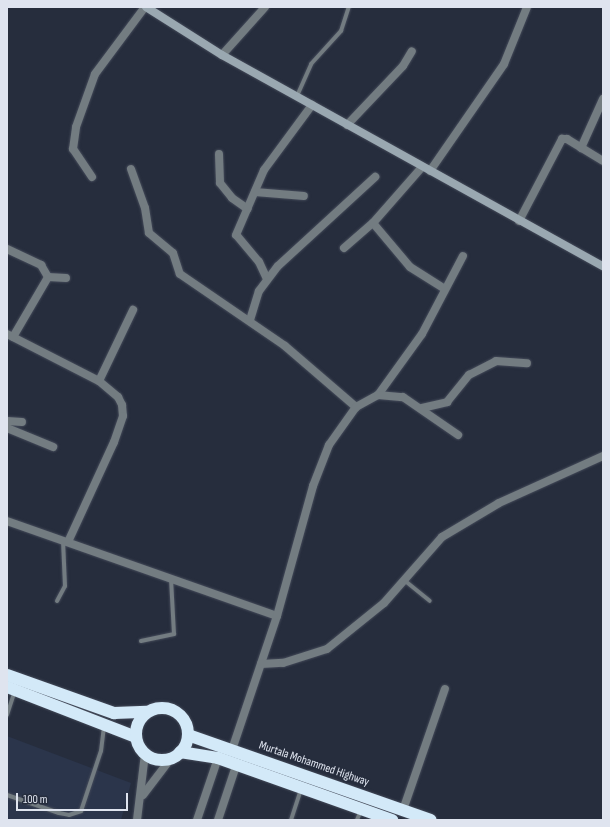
<!DOCTYPE html>
<html>
<head>
<meta charset="utf-8">
<style>
  body { margin:0 }
  #map { position:relative; width:610px; height:827px; overflow:hidden; background:#262d3d; font-family:"Sofia Sans Condensed",sans-serif }
  div>[style] { position:absolute }
  [style*='--x'] { left:calc(var(--x)*1px); top:calc(var(--y)*1px); width:calc(var(--w)*1px); rotate:calc(var(--a)*1deg) }
  .built>* { inset:0; background:#2b354b }
  .roads { filter:drop-shadow(0 0 1px #444a59) drop-shadow(0 0 1px #444a59) }
  .lane>* { height:4px; margin:-2px; padding:0 2px; transform-origin:2px; border-radius:2px; background:#737c81 }
  .street>* { height:8px; margin:-4px; padding:0 4px; transform-origin:4px; border-radius:4px; background:#737c81 }
  .secondary>* { height:8px; margin:-4px; padding:0 4px; transform-origin:4px; border-radius:4px; background:#9aa8b1 }
  .highway>* { height:12px; margin:-6px; padding:0 6px; transform-origin:6px; border-radius:6px; background:#d3e9f8 }
  .highway>.ring { margin:-6px; padding:0; box-sizing:content-box; background:none; border:12px solid #d3e9f8; border-radius:50% }
  span { translate:-50% -50%; white-space:nowrap; text-align:center; line-height:1.15; -webkit-text-stroke:3px #262d3d; paint-order:stroke }
  .street-label { font-size:12px; color:#dfe4ef }
  .frame { position:absolute; inset:0; border:8px solid #dfe4ef; pointer-events:none }
  .scale { position:absolute; left:16px; top:793px; width:112px; height:18px; box-sizing:border-box; border:2px solid #dfe4ef; border-top:0; padding-left:5px; font-size:12px; line-height:14px; white-space:nowrap; color:#dfe4ef; -webkit-text-stroke:3px #262d3d; paint-order:stroke }
</style>
</head>
<body>
<div id="map">
  <div class="built">
    <i style="clip-path:polygon(7px 736px,131px 783px,121px 820px,7px 820px)"></i>
  </div>
  <div class="roads">
    <div class="lane">
      <i style="--x:297;--y:96;--w:35;--a:-66"></i>
      <i style="--x:311;--y:64;--w:45;--a:-47.7"></i>
      <i style="--x:341;--y:31;--w:25;--a:-72"></i>
      <i style="--x:404;--y:580;--w:33;--a:39"></i>
      <i style="--x:57;--y:601;--w:17;--a:-62"></i>
      <i style="--x:65;--y:586;--w:46;--a:-92.5"></i>
      <i style="--x:141;--y:641;--w:34;--a:-12"></i>
      <i style="--x:174;--y:634;--w:55;--a:-93.1"></i>
      <i style="--x:7;--y:715;--w:25;--a:-72"></i>
      <i style="--x:7;--y:795;--w:55;--a:19.1"></i>
      <i style="--x:59;--y:813;--w:10;--a:11"></i>
      <i style="--x:69;--y:815;--w:13;--a:-18"></i>
      <i style="--x:81;--y:811;--w:63;--a:-71.6"></i>
      <i style="--x:101;--y:751;--w:26;--a:-83"></i>
      <i style="--x:291;--y:820;--w:33;--a:-72"></i>
      <i style="--x:357;--y:820;--w:11;--a:-68"></i>
    </div>
    <div class="street">
      <i style="--x:222;--y:55;--w:64;--a:-48.1"></i>
      <i style="--x:347;--y:125;--w:81;--a:-46.5"></i>
      <i style="--x:403;--y:66;--w:17;--a:-59"></i>
      <i style="--x:581;--y:148;--w:54;--a:-65.8"></i>
      <i style="--x:219;--y:154;--w:29;--a:88"></i>
      <i style="--x:220;--y:183;--w:19;--a:51"></i>
      <i style="--x:232;--y:198;--w:19;--a:35"></i>
      <i style="--x:131;--y:169;--w:41;--a:70.3"></i>
      <i style="--x:145;--y:208;--w:25;--a:81"></i>
      <i style="--x:149;--y:233;--w:31;--a:40"></i>
      <i style="--x:173;--y:253;--w:22;--a:72"></i>
      <i style="--x:180;--y:274;--w:127;--a:34.4"></i>
      <i style="--x:285;--y:346;--w:94;--a:40.7"></i>
      <i style="--x:430;--y:171;--w:130;--a:-55.3"></i>
      <i style="--x:504;--y:64;--w:61;--a:-68"></i>
      <i style="--x:92;--y:177;--w:34;--a:-124"></i>
      <i style="--x:73;--y:149;--w:22;--a:-82"></i>
      <i style="--x:76;--y:127;--w:56;--a:-70.3"></i>
      <i style="--x:95;--y:74;--w:84;--a:-53.3"></i>
      <i style="--x:255;--y:192;--w:49;--a:4.7"></i>
      <i style="--x:519;--y:221;--w:93;--a:-62.3"></i>
      <i style="--x:562;--y:139;--w:5;--a:0"></i>
      <i style="--x:567;--y:139;--w:42;--a:31.4"></i>
      <i style="--x:373;--y:223;--w:57;--a:49.9"></i>
      <i style="--x:410;--y:267;--w:41;--a:32.2"></i>
      <i style="--x:344;--y:248;--w:38;--a:-41"></i>
      <i style="--x:373;--y:223;--w:74;--a:-48.8"></i>
      <i style="--x:7;--y:249;--w:38;--a:25"></i>
      <i style="--x:41;--y:265;--w:14;--a:60"></i>
      <i style="--x:267;--y:279;--w:19;--a:-115"></i>
      <i style="--x:259;--y:262;--w:35;--a:-130"></i>
      <i style="--x:236;--y:235;--w:71;--a:-66.7"></i>
      <i style="--x:264;--y:170;--w:81;--a:-53.6"></i>
      <i style="--x:250;--y:320;--w:30;--a:-73"></i>
      <i style="--x:259;--y:291;--w:31;--a:-53"></i>
      <i style="--x:278;--y:266;--w:132;--a:-42.5"></i>
      <i style="--x:7;--y:334;--w:103;--a:27.1"></i>
      <i style="--x:99;--y:381;--w:25;--a:40"></i>
      <i style="--x:118;--y:397;--w:9;--a:63"></i>
      <i style="--x:122;--y:405;--w:11;--a:85"></i>
      <i style="--x:123;--y:416;--w:28;--a:109"></i>
      <i style="--x:114;--y:442;--w:110;--a:114.7"></i>
      <i style="--x:13;--y:337;--w:69;--a:-59.7"></i>
      <i style="--x:48;--y:277;--w:18;--a:3"></i>
      <i style="--x:99;--y:381;--w:79;--a:-64.4"></i>
      <i style="--x:378;--y:395;--w:75;--a:-54.2"></i>
      <i style="--x:422;--y:334;--w:88;--a:-62.3"></i>
      <i style="--x:422;--y:408;--w:26;--a:-13"></i>
      <i style="--x:447;--y:402;--w:35;--a:-51"></i>
      <i style="--x:469;--y:375;--w:30;--a:-27"></i>
      <i style="--x:496;--y:361;--w:31;--a:4"></i>
      <i style="--x:7;--y:421;--w:15;--a:4"></i>
      <i style="--x:7;--y:428;--w:50;--a:22.4"></i>
      <i style="--x:7;--y:521;--w:286;--a:19.4"></i>
      <i style="--x:277;--y:616;--w:141;--a:108.6"></i>
      <i style="--x:277;--y:616;--w:135;--a:-74.5"></i>
      <i style="--x:313;--y:486;--w:44;--a:-68.7"></i>
      <i style="--x:329;--y:445;--w:47;--a:-54.6"></i>
      <i style="--x:356;--y:407;--w:25;--a:-29"></i>
      <i style="--x:378;--y:395;--w:25;--a:5"></i>
      <i style="--x:403;--y:397;--w:67;--a:34.6"></i>
      <i style="--x:261;--y:664;--w:22;--a:-3"></i>
      <i style="--x:283;--y:663;--w:46;--a:-17.7"></i>
      <i style="--x:327;--y:649;--w:73;--a:-38.9"></i>
      <i style="--x:384;--y:603;--w:88;--a:-48.7"></i>
      <i style="--x:442;--y:537;--w:66;--a:-30.8"></i>
      <i style="--x:499;--y:503;--w:114;--a:-24.3"></i>
      <i style="--x:143;--y:795;--w:48;--a:-52.7"></i>
      <i style="--x:403;--y:810;--w:128;--a:-70.9"></i>
      <i style="--x:137;--y:820;--w:66;--a:-83.1"></i>
      <i style="--x:197;--y:820;--w:65;--a:-71.3"></i>
      <i style="--x:218;--y:820;--w:57;--a:-71.6"></i>
    </div>
    <div class="secondary">
      <i style="--x:146;--y:7;--w:90;--a:32.3"></i>
      <i style="--x:222;--y:55;--w:436;--a:29"></i>
    </div>
    <div class="highway">
      <i style="--x:7;--y:675;--w:114;--a:19.6"></i>
      <i style="--x:114;--y:713;--w:33;--a:-2"></i>
      <i style="--x:7;--y:687;--w:138;--a:21.2"></i>
      <i class="ring" style="left:136px;top:708px;width:40px;height:40px"></i>
      <i style="--x:188;--y:735;--w:257;--a:19.3"></i>
      <i style="--x:180;--y:752;--w:38;--a:9"></i>
      <i style="--x:218;--y:758;--w:185;--a:19.6"></i>
    </div>
  </div>
  <div class="street-label">
    <span style="left:314px;top:764px;rotate:19deg">Murtala Mohammed Highway</span>
  </div>
  <div class="frame"></div>
  <div class="scale">100 m</div>
</div>
</body>
</html>
